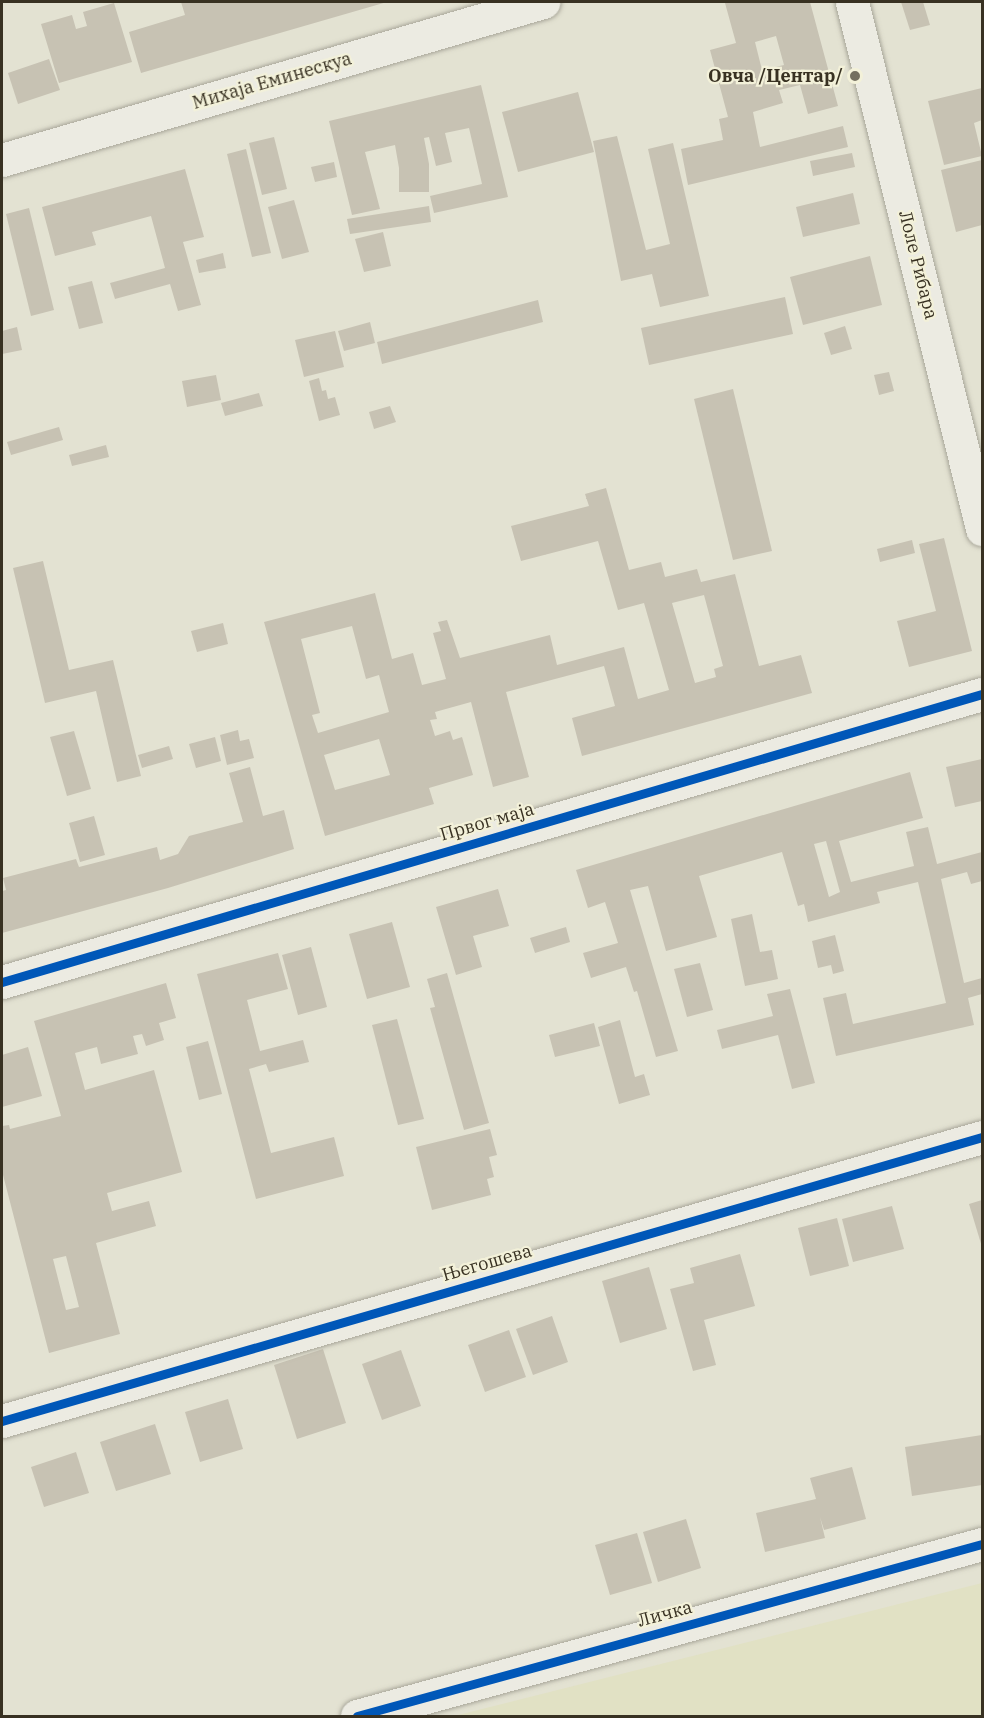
<!DOCTYPE html>
<html>
<head>
<meta charset="utf-8">
<style>
  body { margin:0 }
  #map { position:relative; width:984px; height:1718px; overflow:hidden; background:#e3e2d2; font-family:"IBM Plex Serif",serif }
  div>[style] { position:absolute }
  [style*='--x'] { left:calc(var(--x)*1px); top:calc(var(--y)*1px); width:calc(var(--w)*1px); rotate:calc(var(--a)*1deg) }
  .farmland>* { inset:0; background:#e1e1c4 }
  .building>* { inset:0; background:#c7c2b3 }
  .roads { filter:drop-shadow(0 0 2px #a9a79a) drop-shadow(0 0 2px #a9a79a) }
  .minor>* { height:33px; margin:-16.5px; padding:0 16.5px; transform-origin:16.5px; border-radius:16.5px; background:#ecebe2 }
  .cycleway>* { height:9px; margin:-4.5px; padding:0 4.5px; transform-origin:4.5px; border-radius:4.5px; background:#0057b8 }
  .dots>* { width:16px; height:16px; translate:-50% -50%; box-sizing:border-box; border:3px solid #f3f1d9; border-radius:50% }
  span { translate:-50% -50%; white-space:nowrap; text-align:center; line-height:1.15; -webkit-text-stroke:4.5px #f3f1d9; paint-order:stroke }
  .poi-label { font-size:18px; color:#383122; font-weight:700 }
  .right { translate:-100% -50%; text-align:right }
  .street-label { font-size:18px; color:#383122 }
  .frame { position:absolute; inset:0; border:3px solid #383122; pointer-events:none }
</style>
</head>
<body>
<div id="map">
  <div class="farmland">
    <i style="clip-path:polygon(982px 1583px,982px 1716px,454px 1716px)"></i>
  </div>
  <div class="building">
    <i style="clip-path:polygon(181px 2px,387px 2px,141px 73px,129px 32px,185px 15px)"></i>
    <i style="clip-path:polygon(evenodd,731px 2px,810px 2px,838px 106px,808px 114px,800px 85px,779px 90px,783px 103px,753px 112px,760px 147px,843px 126px,848px 147px,688px 185px,681px 149px,723px 140px,719px 119px,728px 117px,710px 50px,736px 43px,725px 3px,731px 2px,776px 36px,784px 65px,762px 70px,755px 42px,776px 36px)"></i>
    <i style="clip-path:polygon(901px 2px,923px 2px,930px 25px,910px 30px)"></i>
    <i style="clip-path:polygon(114px 3px,132px 62px,59px 83px,41px 24px,72px 15px,76px 29px,87px 26px,83px 12px)"></i>
    <i style="clip-path:polygon(49px 59px,60px 90px,18px 104px,8px 73px)"></i>
    <i style="clip-path:polygon(481px 85px,508px 197px,434px 213px,430px 196px,482px 184px,469px 128px,445px 133px,452px 162px,436px 166px,429px 137px,424px 138px,429px 164px,429px 192px,399px 192px,399px 168px,395px 145px,365px 152px,380px 209px,352px 215px,329px 121px)"></i>
    <i style="clip-path:polygon(982px 88px,982px 120px,974px 123px,982px 156px,944px 165px,928px 101px)"></i>
    <i style="clip-path:polygon(578px 92px,594px 152px,518px 172px,502px 112px)"></i>
    <i style="clip-path:polygon(617px 136px,646px 250px,670px 244px,648px 149px,673px 143px,709px 296px,660px 307px,652px 274px,621px 281px,593px 141px)"></i>
    <i style="clip-path:polygon(274px 137px,287px 189px,262px 195px,249px 143px)"></i>
    <i style="clip-path:polygon(246px 149px,271px 253px,252px 257px,227px 154px)"></i>
    <i style="clip-path:polygon(852px 153px,855px 167px,813px 176px,810px 161px)"></i>
    <i style="clip-path:polygon(982px 160px,982px 225px,956px 232px,941px 170px)"></i>
    <i style="clip-path:polygon(334px 162px,337px 177px,315px 182px,311px 167px)"></i>
    <i style="clip-path:polygon(185px 169px,204px 237px,183px 242px,201px 305px,178px 311px,170px 284px,115px 299px,110px 283px,165px 268px,151px 216px,92px 232px,96px 245px,55px 256px,42px 207px)"></i>
    <i style="clip-path:polygon(853px 193px,860px 224px,803px 237px,796px 207px)"></i>
    <i style="clip-path:polygon(294px 200px,309px 252px,282px 259px,268px 207px)"></i>
    <i style="clip-path:polygon(429px 206px,431px 222px,350px 234px,347px 219px)"></i>
    <i style="clip-path:polygon(29px 208px,54px 310px,31px 316px,6px 214px)"></i>
    <i style="clip-path:polygon(383px 232px,391px 266px,364px 272px,355px 239px)"></i>
    <i style="clip-path:polygon(223px 253px,226px 268px,199px 273px,196px 260px)"></i>
    <i style="clip-path:polygon(870px 256px,882px 305px,803px 325px,790px 277px)"></i>
    <i style="clip-path:polygon(92px 281px,103px 323px,79px 329px,68px 287px)"></i>
    <i style="clip-path:polygon(785px 297px,793px 334px,649px 365px,641px 328px)"></i>
    <i style="clip-path:polygon(538px 300px,543px 322px,382px 364px,377px 342px)"></i>
    <i style="clip-path:polygon(370px 322px,375px 343px,344px 351px,338px 331px)"></i>
    <i style="clip-path:polygon(845px 326px,852px 349px,831px 355px,824px 333px)"></i>
    <i style="clip-path:polygon(17px 327px,22px 350px,2px 354px,2px 331px)"></i>
    <i style="clip-path:polygon(335px 331px,344px 367px,304px 377px,295px 340px)"></i>
    <i style="clip-path:polygon(889px 372px,894px 391px,879px 395px,874px 375px)"></i>
    <i style="clip-path:polygon(216px 375px,221px 400px,187px 407px,182px 381px)"></i>
    <i style="clip-path:polygon(319px 378px,322px 391px,326px 390px,328px 399px,335px 397px,340px 415px,319px 421px,309px 381px)"></i>
    <i style="clip-path:polygon(733px 389px,772px 551px,733px 560px,694px 399px)"></i>
    <i style="clip-path:polygon(259px 393px,263px 406px,225px 416px,221px 403px)"></i>
    <i style="clip-path:polygon(390px 406px,396px 422px,374px 429px,369px 412px)"></i>
    <i style="clip-path:polygon(59px 427px,63px 440px,11px 455px,7px 442px)"></i>
    <i style="clip-path:polygon(106px 445px,109px 457px,72px 466px,69px 455px)"></i>
    <i style="clip-path:polygon(evenodd,606px 488px,629px 570px,661px 562px,665px 577px,697px 569px,701px 582px,735px 574px,759px 666px,801px 655px,812px 693px,582px 756px,572px 718px,615px 706px,604px 666px,506px 692px,529px 777px,493px 787px,471px 702px,435px 712px,437px 719px,430px 720px,435px 736px,450px 731px,453px 740px,462px 737px,473px 775px,429px 788px,434px 804px,325px 836px,264px 622px,375px 593px,392px 659px,413px 653px,422px 685px,446px 679px,433px 633px,441px 631px,438px 622px,447px 620px,460px 658px,550px 635px,557px 665px,624px 647px,638px 699px,669px 690px,644px 603px,618px 610px,598px 541px,521px 561px,511px 526px,589px 506px,585px 494px,606px 488px,704px 595px,723px 666px,714px 669px,716px 677px,695px 683px,672px 603px,704px 595px,606px 488px,352px 626px,366px 679px,379px 675px,389px 712px,318px 733px,312px 715px,320px 713px,301px 639px,352px 626px,606px 488px,379px 739px,390px 775px,335px 790px,324px 755px,379px 739px)"></i>
    <i style="clip-path:polygon(944px 538px,972px 651px,909px 667px,897px 621px,936px 611px,919px 544px)"></i>
    <i style="clip-path:polygon(912px 540px,915px 553px,880px 562px,877px 549px)"></i>
    <i style="clip-path:polygon(43px 561px,69px 670px,113px 660px,141px 776px,117px 782px,96px 691px,45px 703px,13px 568px)"></i>
    <i style="clip-path:polygon(223px 623px,228px 644px,197px 652px,191px 631px)"></i>
    <i style="clip-path:polygon(238px 730px,240px 741px,249px 739px,254px 758px,227px 765px,220px 735px)"></i>
    <i style="clip-path:polygon(74px 731px,91px 789px,67px 796px,50px 737px)"></i>
    <i style="clip-path:polygon(215px 737px,221px 761px,196px 768px,189px 744px)"></i>
    <i style="clip-path:polygon(169px 746px,173px 759px,142px 768px,138px 755px)"></i>
    <i style="clip-path:polygon(982px 759px,982px 801px,955px 807px,946px 767px)"></i>
    <i style="clip-path:polygon(250px 767px,263px 816px,284px 810px,294px 849px,168px 888px,2px 933px,2px 891px,6px 890px,3px 878px,76px 859px,79px 867px,157px 847px,160px 860px,178px 854px,189px 836px,243px 822px,229px 773px)"></i>
    <i style="clip-path:polygon(evenodd,910px 772px,923px 818px,839px 841px,851px 882px,914px 866px,906px 832px,928px 827px,937px 864px,982px 852px,982px 881px,971px 884px,967px 872px,941px 879px,964px 983px,982px 978px,982px 994px,968px 998px,974px 1025px,836px 1056px,823px 998px,846px 993px,853px 1024px,946px 1003px,918px 882px,877px 892px,880px 903px,808px 922px,804px 904px,798px 906px,782px 852px,699px 876px,717px 937px,666px 951px,648px 886px,630px 890px,678px 1051px,656px 1057px,637px 991px,634px 992px,626px 967px,591px 978px,583px 953px,618px 943px,605px 902px,588px 908px,576px 870px,910px 772px,826px 841px,840px 892px,829px 897px,814px 844px,826px 841px)"></i>
    <i style="clip-path:polygon(94px 816px,105px 855px,80px 862px,69px 823px)"></i>
    <i style="clip-path:polygon(498px 889px,509px 926px,473px 936px,482px 967px,456px 975px,436px 907px)"></i>
    <i style="clip-path:polygon(752px 914px,760px 952px,772px 950px,778px 979px,745px 986px,731px 919px)"></i>
    <i style="clip-path:polygon(392px 922px,410px 987px,367px 999px,349px 934px)"></i>
    <i style="clip-path:polygon(566px 927px,570px 942px,535px 953px,530px 938px)"></i>
    <i style="clip-path:polygon(835px 935px,844px 971px,833px 974px,831px 965px,818px 968px,812px 941px)"></i>
    <i style="clip-path:polygon(311px 947px,327px 1007px,298px 1015px,282px 955px)"></i>
    <i style="clip-path:polygon(278px 953px,288px 989px,247px 1000px,260px 1051px,303px 1040px,309px 1062px,269px 1072px,266px 1064px,249px 1069px,271px 1153px,334px 1137px,344px 1176px,256px 1199px,197px 974px)"></i>
    <i style="clip-path:polygon(700px 963px,713px 1010px,687px 1017px,674px 969px)"></i>
    <i style="clip-path:polygon(447px 973px,489px 1123px,464px 1130px,430px 1008px,435px 1007px,427px 979px)"></i>
    <i style="clip-path:polygon(evenodd,166px 983px,176px 1018px,159px 1023px,164px 1040px,146px 1046px,142px 1034px,133px 1036px,138px 1054px,101px 1064px,97px 1047px,75px 1053px,85px 1090px,154px 1070px,182px 1172px,107px 1193px,112px 1211px,149px 1201px,156px 1226px,96px 1243px,120px 1334px,49px 1353px,2px 1171px,2px 1126px,9px 1125px,10px 1129px,61px 1116px,34px 1021px,166px 983px,66px 1256px,79px 1307px,66px 1310px,53px 1259px,66px 1256px)"></i>
    <i style="clip-path:polygon(790px 989px,815px 1083px,792px 1089px,778px 1035px,722px 1049px,717px 1030px,773px 1016px,767px 994px)"></i>
    <i style="clip-path:polygon(397px 1019px,424px 1119px,398px 1125px,372px 1025px)"></i>
    <i style="clip-path:polygon(620px 1020px,635px 1077px,644px 1074px,650px 1095px,619px 1104px,598px 1027px)"></i>
    <i style="clip-path:polygon(594px 1023px,600px 1046px,555px 1057px,549px 1035px)"></i>
    <i style="clip-path:polygon(208px 1041px,222px 1094px,199px 1100px,186px 1047px)"></i>
    <i style="clip-path:polygon(28px 1047px,42px 1096px,2px 1107px,2px 1055px)"></i>
    <i style="clip-path:polygon(490px 1129px,497px 1155px,489px 1157px,494px 1177px,487px 1179px,491px 1195px,432px 1210px,416px 1147px)"></i>
    <i style="clip-path:polygon(982px 1200px,982px 1247px,969px 1204px)"></i>
    <i style="clip-path:polygon(892px 1206px,904px 1249px,853px 1262px,842px 1219px)"></i>
    <i style="clip-path:polygon(837px 1218px,849px 1266px,810px 1276px,798px 1228px)"></i>
    <i style="clip-path:polygon(740px 1254px,755px 1306px,704px 1320px,716px 1365px,693px 1371px,670px 1289px,694px 1283px,690px 1268px)"></i>
    <i style="clip-path:polygon(649px 1267px,667px 1329px,620px 1343px,602px 1281px)"></i>
    <i style="clip-path:polygon(552px 1316px,568px 1362px,533px 1375px,516px 1329px)"></i>
    <i style="clip-path:polygon(509px 1330px,526px 1377px,485px 1392px,468px 1345px)"></i>
    <i style="clip-path:polygon(323px 1349px,346px 1423px,297px 1439px,274px 1365px)"></i>
    <i style="clip-path:polygon(401px 1350px,421px 1406px,382px 1420px,362px 1364px)"></i>
    <i style="clip-path:polygon(228px 1399px,243px 1449px,200px 1462px,185px 1412px)"></i>
    <i style="clip-path:polygon(155px 1424px,171px 1474px,116px 1491px,100px 1442px)"></i>
    <i style="clip-path:polygon(982px 1435px,982px 1485px,912px 1496px,905px 1447px)"></i>
    <i style="clip-path:polygon(76px 1452px,89px 1493px,44px 1507px,31px 1467px)"></i>
    <i style="clip-path:polygon(852px 1467px,866px 1519px,824px 1530px,820px 1517px,825px 1538px,765px 1552px,756px 1513px,816px 1499px,810px 1478px)"></i>
    <i style="clip-path:polygon(686px 1519px,701px 1568px,658px 1582px,643px 1532px)"></i>
    <i style="clip-path:polygon(637px 1533px,652px 1583px,610px 1595px,595px 1545px)"></i>
  </div>
  <div class="roads">
    <div class="minor">
      <i style="--x:852;--y:2;--w:543;--a:76.14"></i>
      <i style="--x:2;--y:160;--w:564;--a:-16.28"></i>
      <i style="--x:2;--y:982;--w:1021;--a:-16.38"></i>
      <i style="--x:2;--y:1421;--w:1020;--a:-16.16"></i>
      <i style="--x:357;--y:1716;--w:648;--a:-15.39"></i>
    </div>
  </div>
  <div class="cycleway">
    <i style="--x:2;--y:982;--w:1021;--a:-16.38"></i>
    <i style="--x:2;--y:1421;--w:1020;--a:-16.16"></i>
    <i style="--x:357;--y:1716;--w:648;--a:-15.39"></i>
  </div>
  <div class="dots">
    <i style="left:855px;top:76px;background:#746f60"></i>
  </div>
  <div class="poi-label">
    <span class="right" style="left:843px;top:76px">Овча /Центар/</span>
  </div>
  <div class="street-label">
    <span style="left:272px;top:81px;rotate:-16deg">Михаја Еминескуа</span>
    <span style="left:918px;top:265px;rotate:76deg">Лоле Рибара</span>
    <span style="left:487px;top:822px;rotate:-16deg">Првог маја</span>
    <span style="left:487px;top:1263px;rotate:-16deg">Његошева</span>
    <span style="left:665px;top:1614px;rotate:-15deg">Личка</span>
  </div>
  <div class="frame"></div>
</div>
</body>
</html>
